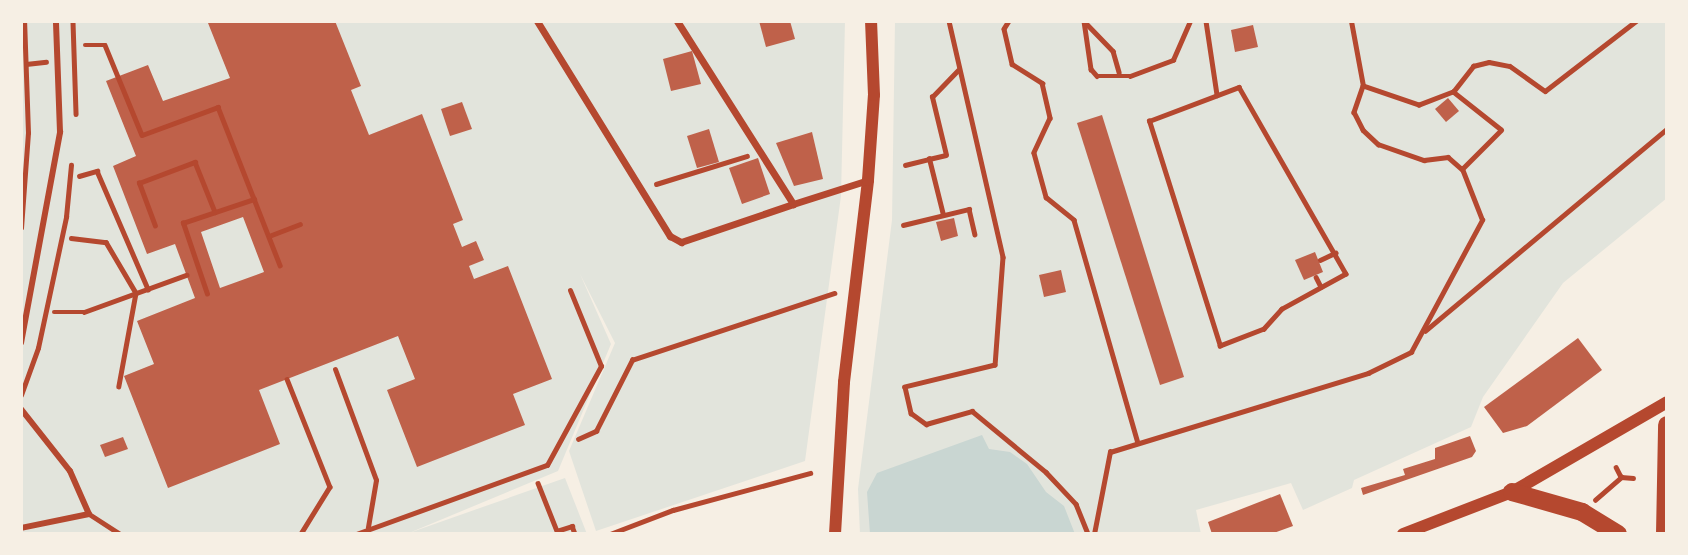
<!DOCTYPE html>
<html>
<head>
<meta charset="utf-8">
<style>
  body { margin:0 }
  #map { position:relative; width:1688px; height:555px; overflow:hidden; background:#f6efe4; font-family:"IBM Plex Serif",serif }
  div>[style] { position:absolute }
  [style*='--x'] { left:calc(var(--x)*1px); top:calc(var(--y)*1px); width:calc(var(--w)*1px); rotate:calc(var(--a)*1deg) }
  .green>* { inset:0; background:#e2e4dc }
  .water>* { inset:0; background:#c9d6d2 }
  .building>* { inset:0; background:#bf614a }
  .path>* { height:4.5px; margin:-2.25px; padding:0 2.25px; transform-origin:2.25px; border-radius:2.25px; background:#b5482f }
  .service>* { height:5px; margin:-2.5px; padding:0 2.5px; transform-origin:2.5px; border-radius:2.5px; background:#b5482f }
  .pedestrian>* { height:6px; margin:-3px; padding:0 3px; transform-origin:3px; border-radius:3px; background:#b5482f }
  .minor>* { height:7px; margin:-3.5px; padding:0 3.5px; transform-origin:3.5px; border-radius:3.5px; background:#b5482f }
  .tertiary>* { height:12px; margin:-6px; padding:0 6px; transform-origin:6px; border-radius:6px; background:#b5482f }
  .trunk>* { height:18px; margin:-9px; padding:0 9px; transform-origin:9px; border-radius:9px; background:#b5482f }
  span { translate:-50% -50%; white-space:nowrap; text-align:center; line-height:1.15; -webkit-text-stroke:6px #f6efe4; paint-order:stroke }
  .frame { position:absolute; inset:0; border:23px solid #f6efe4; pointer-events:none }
</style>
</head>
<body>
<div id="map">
  <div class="green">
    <i style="clip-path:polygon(21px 21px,845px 21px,841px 196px,805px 461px,596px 531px,569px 451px,615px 343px,580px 274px,611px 344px,558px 471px,409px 533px,565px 478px,587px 534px,21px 534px)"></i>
    <i style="clip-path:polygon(895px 21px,1667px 21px,1667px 198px,1563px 283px,1483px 397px,1471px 427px,1354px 480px,1352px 488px,1303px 510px,1291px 483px,1196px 510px,1201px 534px,860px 534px,858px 489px,892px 220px)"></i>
  </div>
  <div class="water">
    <i style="clip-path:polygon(982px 435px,989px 449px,1010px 452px,1027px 464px,1046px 492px,1064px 506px,1075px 534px,870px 534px,867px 492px,877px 473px)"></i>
  </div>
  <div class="building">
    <i style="clip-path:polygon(evenodd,215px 21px,335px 21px,361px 86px,351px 90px,369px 135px,422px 114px,463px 220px,453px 224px,462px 247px,476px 241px,484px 260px,469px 266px,474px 279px,508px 266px,552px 379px,513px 394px,525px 425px,417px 467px,387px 390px,415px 379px,398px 336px,259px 390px,280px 444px,168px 488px,124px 376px,154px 364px,137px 321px,195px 298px,175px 244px,147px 254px,113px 166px,136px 156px,106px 81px,148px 65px,163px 101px,230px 78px,208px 23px,215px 21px,243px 217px,264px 272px,220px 288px,201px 232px,243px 217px)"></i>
    <i style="clip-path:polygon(759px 21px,790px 21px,795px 39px,766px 47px)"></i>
    <i style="clip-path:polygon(1253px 25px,1258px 47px,1235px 52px,1231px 30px)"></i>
    <i style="clip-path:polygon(692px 51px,701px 84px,671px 91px,663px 59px)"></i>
    <i style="clip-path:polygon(1448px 98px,1459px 111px,1446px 122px,1435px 109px)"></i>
    <i style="clip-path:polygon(462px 102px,472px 129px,450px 136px,441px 109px)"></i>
    <i style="clip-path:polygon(1102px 115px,1184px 377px,1160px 385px,1077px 123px)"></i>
    <i style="clip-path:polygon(709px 129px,719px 162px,697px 168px,687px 136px)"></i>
    <i style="clip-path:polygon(812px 132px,823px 179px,794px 186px,776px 143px)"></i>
    <i style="clip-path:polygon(758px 158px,770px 194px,742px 204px,729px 168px)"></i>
    <i style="clip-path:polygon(954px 218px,958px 236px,941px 241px,936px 222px)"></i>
    <i style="clip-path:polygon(1315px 252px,1323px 272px,1304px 280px,1295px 260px)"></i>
    <i style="clip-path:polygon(1061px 270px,1066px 292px,1044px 297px,1039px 275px)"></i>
    <i style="clip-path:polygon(1578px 338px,1602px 370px,1527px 426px,1503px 433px,1484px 407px)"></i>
    <i style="clip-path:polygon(1470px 436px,1476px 451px,1472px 457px,1363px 495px,1361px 488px,1405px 475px,1403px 469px,1435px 459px,1435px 448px)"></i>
    <i style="clip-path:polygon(123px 437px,128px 449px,105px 457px,100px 445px)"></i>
    <i style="clip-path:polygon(1280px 494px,1293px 526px,1271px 534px,1212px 534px,1208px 522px)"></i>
  </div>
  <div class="path">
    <i style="--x:949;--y:21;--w:242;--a:77.1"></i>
    <i style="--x:1003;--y:257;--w:108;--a:94.2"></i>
    <i style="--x:995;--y:365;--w:93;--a:166.3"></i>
    <i style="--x:905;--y:387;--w:27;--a:77"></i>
    <i style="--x:911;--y:413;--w:19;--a:36"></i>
    <i style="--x:926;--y:424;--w:48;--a:-15.8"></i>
    <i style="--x:972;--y:411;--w:96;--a:39.5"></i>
    <i style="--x:1046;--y:472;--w:44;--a:46.8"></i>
    <i style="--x:1076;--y:504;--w:32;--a:68"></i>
    <i style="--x:1009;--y:21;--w:9;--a:122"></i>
    <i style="--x:1004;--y:29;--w:36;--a:77"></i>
    <i style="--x:1012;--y:64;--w:36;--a:32"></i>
    <i style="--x:1042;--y:83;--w:36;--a:77"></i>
    <i style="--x:1050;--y:118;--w:38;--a:115"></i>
    <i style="--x:1034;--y:153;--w:46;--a:74.7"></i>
    <i style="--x:1046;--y:197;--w:36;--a:39"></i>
    <i style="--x:1074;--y:220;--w:232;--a:74"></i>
    <i style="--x:1084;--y:21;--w:49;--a:81.7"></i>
    <i style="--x:1091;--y:69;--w:9;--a:49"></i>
    <i style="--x:1097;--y:76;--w:33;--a:0"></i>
    <i style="--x:1130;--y:76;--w:46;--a:-20.4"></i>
    <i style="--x:1173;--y:60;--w:43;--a:-66.4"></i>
    <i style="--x:1084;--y:21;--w:42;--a:46"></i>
    <i style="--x:1113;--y:51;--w:22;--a:74"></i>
    <i style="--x:1206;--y:21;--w:75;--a:81.5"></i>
    <i style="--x:73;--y:22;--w:92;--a:88.1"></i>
    <i style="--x:85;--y:45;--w:20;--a:0"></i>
    <i style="--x:105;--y:45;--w:97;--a:67.7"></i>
    <i style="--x:142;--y:135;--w:81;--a:-20.2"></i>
    <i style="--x:218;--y:107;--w:170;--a:68.6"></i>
    <i style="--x:26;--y:64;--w:20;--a:-6"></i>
    <i style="--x:1363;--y:86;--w:28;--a:109"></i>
    <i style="--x:1354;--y:112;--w:20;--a:63"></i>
    <i style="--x:1363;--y:130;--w:21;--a:43"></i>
    <i style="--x:1378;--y:144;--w:49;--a:19.2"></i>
    <i style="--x:1424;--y:160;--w:24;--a:-7"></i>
    <i style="--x:1448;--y:157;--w:18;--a:41"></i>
    <i style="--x:1239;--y:87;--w:215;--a:60.2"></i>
    <i style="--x:1346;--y:274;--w:73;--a:151.3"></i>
    <i style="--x:1282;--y:309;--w:27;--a:132"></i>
    <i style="--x:1264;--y:329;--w:47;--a:158.9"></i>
    <i style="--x:1220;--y:346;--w:236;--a:-107.5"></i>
    <i style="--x:1149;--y:121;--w:96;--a:-20.7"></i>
    <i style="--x:1453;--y:92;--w:33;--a:-52"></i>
    <i style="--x:1473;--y:66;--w:16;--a:-14"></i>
    <i style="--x:1489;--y:62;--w:21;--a:11"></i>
    <i style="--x:1510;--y:66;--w:43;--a:35.5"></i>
    <i style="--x:1545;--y:91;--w:115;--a:-37.6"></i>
    <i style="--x:905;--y:165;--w:25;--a:-14"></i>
    <i style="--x:79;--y:176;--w:19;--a:-16"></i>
    <i style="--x:97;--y:171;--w:129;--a:66.6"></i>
    <i style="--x:656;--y:184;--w:95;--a:-17.1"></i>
    <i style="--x:943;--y:215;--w:58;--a:-104"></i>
    <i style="--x:929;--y:159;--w:17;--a:-13"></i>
    <i style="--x:946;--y:155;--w:60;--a:-103.6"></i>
    <i style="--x:932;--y:97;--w:37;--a:-46"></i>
    <i style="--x:903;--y:225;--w:68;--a:-13.6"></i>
    <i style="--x:969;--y:209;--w:26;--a:77"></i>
    <i style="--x:155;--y:226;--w:46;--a:-110.4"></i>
    <i style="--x:139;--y:183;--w:60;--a:-20.6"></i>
    <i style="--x:195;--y:162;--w:54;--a:68.2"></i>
    <i style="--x:21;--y:228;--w:95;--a:-85.8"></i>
    <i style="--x:28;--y:133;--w:112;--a:-92"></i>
    <i style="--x:269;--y:236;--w:33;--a:-21"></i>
    <i style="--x:71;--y:238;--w:35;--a:7"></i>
    <i style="--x:106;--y:242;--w:59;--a:59.5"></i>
    <i style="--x:136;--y:293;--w:95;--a:100.4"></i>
    <i style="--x:1320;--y:260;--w:17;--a:-25"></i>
    <i style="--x:1316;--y:277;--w:11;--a:63"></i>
    <i style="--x:207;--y:294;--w:75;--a:-108.7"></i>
    <i style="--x:183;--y:223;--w:75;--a:-18.7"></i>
    <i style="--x:54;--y:312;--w:30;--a:0"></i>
    <i style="--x:84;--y:312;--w:109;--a:-19.9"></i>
    <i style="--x:1425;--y:331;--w:315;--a:-39.9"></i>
    <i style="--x:287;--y:379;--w:116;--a:68.3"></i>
    <i style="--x:330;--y:487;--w:55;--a:121.7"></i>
    <i style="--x:21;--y:395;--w:50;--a:-70.1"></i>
    <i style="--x:38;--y:348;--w:134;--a:-77.9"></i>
    <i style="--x:66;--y:217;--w:52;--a:-84.5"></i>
    <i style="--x:578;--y:439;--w:20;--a:-24"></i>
    <i style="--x:596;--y:431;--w:80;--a:-63.1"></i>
    <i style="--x:632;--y:360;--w:213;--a:-18.3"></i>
    <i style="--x:1616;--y:467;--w:11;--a:63"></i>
    <i style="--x:1621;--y:477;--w:12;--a:5"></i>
    <i style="--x:538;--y:483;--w:52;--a:68.4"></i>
    <i style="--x:557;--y:531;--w:16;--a:-18"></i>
    <i style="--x:572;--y:526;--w:9;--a:69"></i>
    <i style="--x:1595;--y:500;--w:35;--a:-41"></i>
    <i style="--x:610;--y:534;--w:67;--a:-20.9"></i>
    <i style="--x:673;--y:510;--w:142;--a:-15.1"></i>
    <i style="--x:1094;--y:534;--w:84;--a:-79"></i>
    <i style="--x:1110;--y:452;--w:270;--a:-17"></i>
    <i style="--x:1368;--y:373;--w:48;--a:-26"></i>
    <i style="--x:1411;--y:352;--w:150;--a:-61.7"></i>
    <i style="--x:1482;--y:220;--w:55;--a:-111.4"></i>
    <i style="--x:1462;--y:169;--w:55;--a:-45"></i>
    <i style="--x:1501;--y:130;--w:61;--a:-141.6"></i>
    <i style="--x:1453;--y:92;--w:36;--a:159"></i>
    <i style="--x:1419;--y:105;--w:59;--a:-161.3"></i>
    <i style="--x:1363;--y:86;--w:66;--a:-100.5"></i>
  </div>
  <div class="service">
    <i style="--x:335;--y:369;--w:118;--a:69.7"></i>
    <i style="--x:376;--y:480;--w:48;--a:99.7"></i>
    <i style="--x:89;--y:514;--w:37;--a:33"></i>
    <i style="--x:356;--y:534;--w:203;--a:-19.9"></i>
    <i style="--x:547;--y:465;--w:113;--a:-61.4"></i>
    <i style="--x:601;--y:366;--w:82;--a:-112.2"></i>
  </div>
  <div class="pedestrian">
    <i style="--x:21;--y:343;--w:215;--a:-79.5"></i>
    <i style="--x:60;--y:132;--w:111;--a:-92.1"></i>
    <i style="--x:21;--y:409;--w:79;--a:51.7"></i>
    <i style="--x:70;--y:471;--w:47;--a:66.2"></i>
    <i style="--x:89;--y:514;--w:69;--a:168.4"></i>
  </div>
  <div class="minor">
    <i style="--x:537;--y:21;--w:253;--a:58.3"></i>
    <i style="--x:670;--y:236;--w:13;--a:29"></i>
    <i style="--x:681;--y:242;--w:118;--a:-18.7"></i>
    <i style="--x:677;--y:21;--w:217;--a:57.6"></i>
    <i style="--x:793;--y:204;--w:79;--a:-17.7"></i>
  </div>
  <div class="tertiary">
    <i style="--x:835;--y:534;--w:152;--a:-86.6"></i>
    <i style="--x:844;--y:382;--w:203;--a:-83.2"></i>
    <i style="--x:868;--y:180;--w:85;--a:-86"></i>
    <i style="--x:874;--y:95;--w:74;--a:-92.3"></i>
    <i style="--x:1403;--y:534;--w:117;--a:-21.1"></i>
    <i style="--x:1512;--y:492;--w:179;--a:-30.1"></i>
  </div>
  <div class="trunk">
    <i style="--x:1512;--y:492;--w:73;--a:15.9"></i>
    <i style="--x:1582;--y:512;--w:42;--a:31.4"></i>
    <i style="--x:1665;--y:534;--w:109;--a:-88.9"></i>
  </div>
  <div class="frame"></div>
</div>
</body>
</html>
